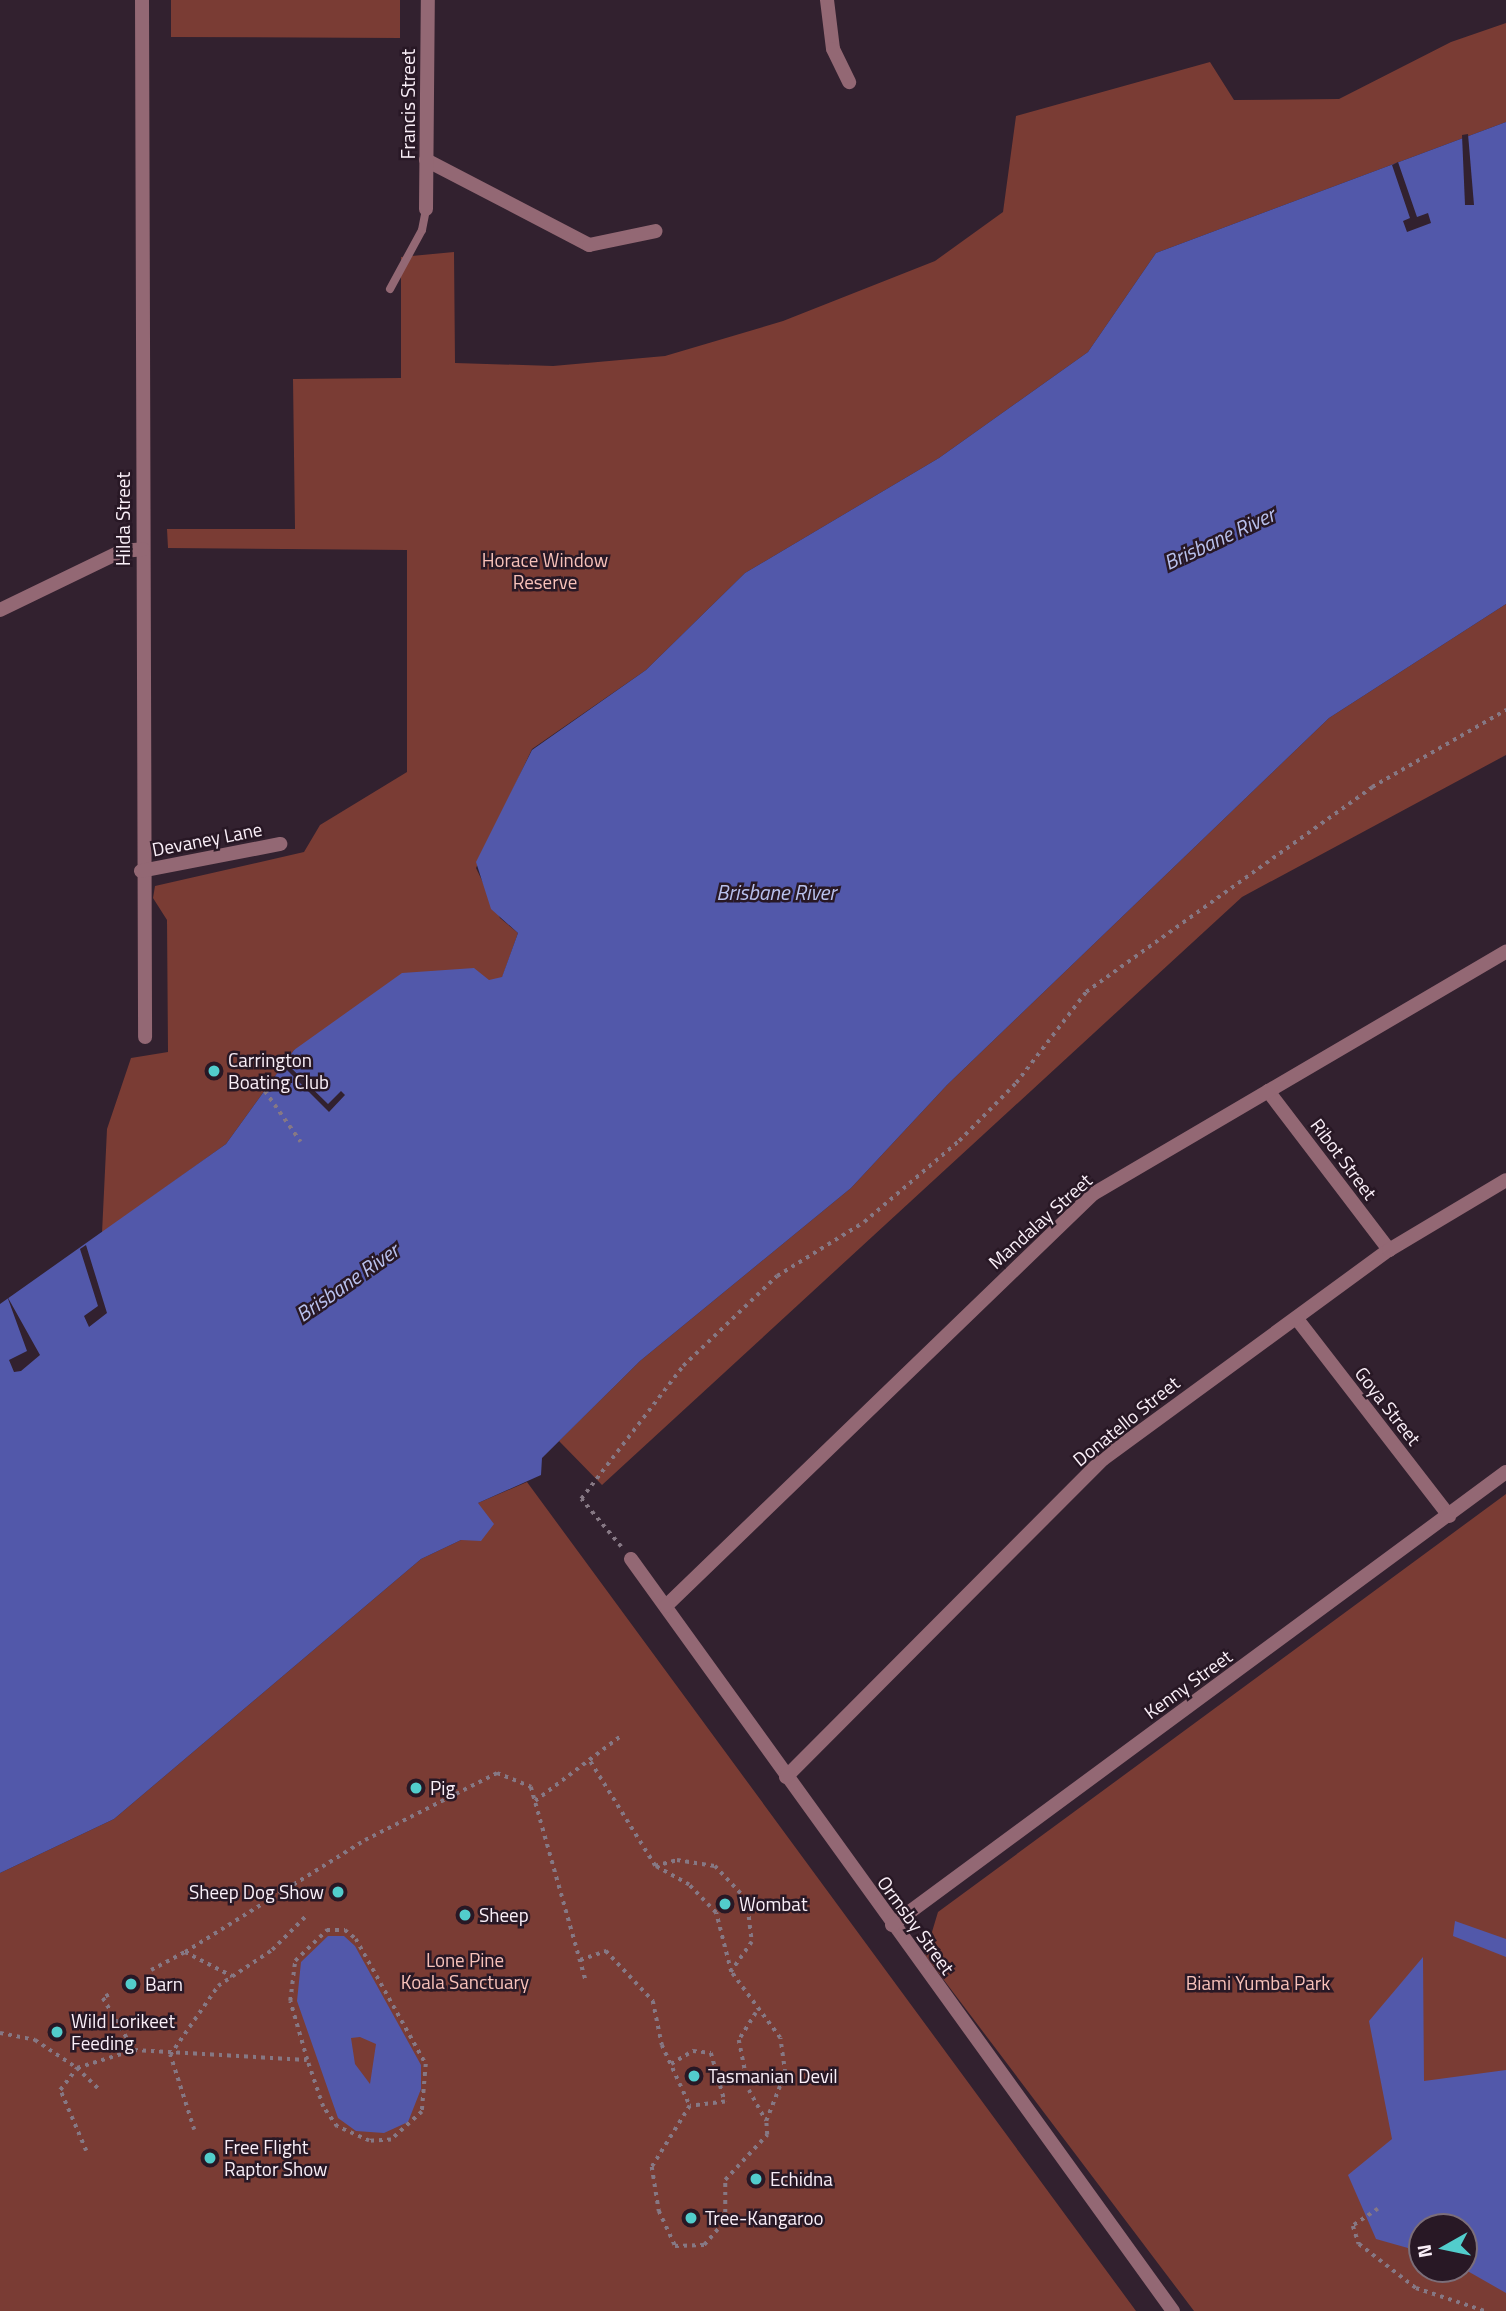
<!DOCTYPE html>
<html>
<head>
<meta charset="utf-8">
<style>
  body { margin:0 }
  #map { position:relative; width:1506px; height:2311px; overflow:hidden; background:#32212f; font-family:"Titillium Web",sans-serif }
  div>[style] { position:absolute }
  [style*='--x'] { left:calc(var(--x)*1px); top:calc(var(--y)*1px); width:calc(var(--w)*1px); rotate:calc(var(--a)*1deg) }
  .green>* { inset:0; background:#7a3c34 }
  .water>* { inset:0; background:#5258aa }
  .pier>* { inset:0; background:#32212f }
  .path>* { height:3.5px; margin-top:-1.75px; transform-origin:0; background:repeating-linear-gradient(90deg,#867884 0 3.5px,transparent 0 8.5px) }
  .lane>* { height:8px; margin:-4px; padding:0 4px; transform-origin:4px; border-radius:4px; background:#936874 }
  .street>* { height:14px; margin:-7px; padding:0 7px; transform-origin:7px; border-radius:7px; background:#936874 }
  .dots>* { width:19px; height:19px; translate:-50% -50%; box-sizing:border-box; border:4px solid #281825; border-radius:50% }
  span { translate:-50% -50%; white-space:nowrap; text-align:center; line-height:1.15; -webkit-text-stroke:5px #281825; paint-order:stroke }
  .street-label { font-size:19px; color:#faeff8 }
  .park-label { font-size:19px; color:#f8c2ba }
  .poi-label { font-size:19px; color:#faeff8 }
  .left { translate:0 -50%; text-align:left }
  .right { translate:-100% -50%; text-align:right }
  .water-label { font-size:21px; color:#b9c1ed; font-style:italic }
  .north { position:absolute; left:1408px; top:2213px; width:70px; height:70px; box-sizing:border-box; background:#281825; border:2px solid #7c6e79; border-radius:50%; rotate:261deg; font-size:19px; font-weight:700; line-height:28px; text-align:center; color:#faeff8 }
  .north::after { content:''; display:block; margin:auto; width:24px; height:32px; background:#52cdcc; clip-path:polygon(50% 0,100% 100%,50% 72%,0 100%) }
</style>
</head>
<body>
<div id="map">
  <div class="green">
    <i style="clip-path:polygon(171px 0,400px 0,400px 38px,171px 37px)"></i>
    <i style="clip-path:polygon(1506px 23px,1506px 122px,1156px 253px,1088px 352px,939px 458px,745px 573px,646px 670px,532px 749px,476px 868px,500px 918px,518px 933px,502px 978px,294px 1050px,226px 1144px,102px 1233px,107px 1129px,131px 1058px,168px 1052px,167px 920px,153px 898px,155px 886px,304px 852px,320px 825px,407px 772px,407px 550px,168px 548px,167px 529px,295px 529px,293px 379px,401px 378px,401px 257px,454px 252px,455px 363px,553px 366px,665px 356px,783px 321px,935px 261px,1003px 212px,1016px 116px,1210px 62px,1234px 100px,1339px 99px,1451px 42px)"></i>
    <i style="clip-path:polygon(1506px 604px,1506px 755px,1242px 897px,602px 1485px,559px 1441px,640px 1361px,851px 1188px,947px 1085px,1329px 718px)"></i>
    <i style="clip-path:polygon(527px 1482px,1136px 2311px,0 2311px,0 1873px,114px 1819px,421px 1559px,461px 1540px,478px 1503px)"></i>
    <i style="clip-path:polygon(evenodd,1506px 1494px,1506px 2311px,1194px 2311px,925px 1955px,938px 1912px,1506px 1494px,1422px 2227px,1464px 2227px,1464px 2269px,1422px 2269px,1422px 2227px)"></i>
  </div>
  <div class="water">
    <i style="clip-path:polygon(1506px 122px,1506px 604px,1329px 718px,947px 1085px,851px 1188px,640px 1361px,542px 1458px,541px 1475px,478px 1503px,494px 1524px,481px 1541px,461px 1540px,421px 1559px,114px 1819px,0 1873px,0 1304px,226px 1144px,294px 1050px,402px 973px,474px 968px,489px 980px,502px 977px,518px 933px,491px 909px,476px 862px,532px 750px,646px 670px,745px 573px,939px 458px,1088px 352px,1156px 253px)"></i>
    <i style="clip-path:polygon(1455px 1921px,1506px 1939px,1506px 1957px,1453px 1936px)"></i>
    <i style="clip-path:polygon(evenodd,328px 1936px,344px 1936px,355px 1946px,421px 2065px,421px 2089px,408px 2122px,384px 2133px,356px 2131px,338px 2118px,297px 2001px,301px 1962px,328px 1936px,360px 2037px,376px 2044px,370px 2084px,355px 2064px,351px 2038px,360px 2037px)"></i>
    <i style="clip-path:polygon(1423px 1957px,1424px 2081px,1506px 2070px,1506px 2293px,1464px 2269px,1464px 2227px,1422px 2227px,1422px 2252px,1376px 2239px,1348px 2175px,1392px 2139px,1369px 2021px)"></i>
  </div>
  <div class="pier">
    <i style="clip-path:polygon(1468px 134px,1474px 205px,1465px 205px,1462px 135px)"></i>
    <i style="clip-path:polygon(1398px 162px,1417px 217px,1428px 213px,1431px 223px,1407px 232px,1403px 221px,1410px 218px,1392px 165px)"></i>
    <i style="clip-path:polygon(283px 1060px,328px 1104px,341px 1091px,345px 1095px,329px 1112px,280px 1063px)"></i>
    <i style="clip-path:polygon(86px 1245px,107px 1313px,89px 1327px,84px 1316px,98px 1306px,80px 1249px)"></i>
    <i style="clip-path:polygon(7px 1296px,40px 1355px,21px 1371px,14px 1372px,9px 1360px,27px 1351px)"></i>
  </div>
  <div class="path">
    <i style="--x:265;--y:1091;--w:62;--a:54.8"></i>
    <i style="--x:621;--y:1547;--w:62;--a:-129.8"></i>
    <i style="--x:581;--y:1499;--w:168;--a:-52.5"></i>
    <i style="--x:683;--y:1366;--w:130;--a:-43.8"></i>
    <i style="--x:777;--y:1276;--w:102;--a:-31.8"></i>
    <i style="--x:864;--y:1222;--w:125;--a:-40.5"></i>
    <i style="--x:959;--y:1141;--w:81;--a:-45.5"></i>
    <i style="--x:1016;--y:1083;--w:115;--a:-52.4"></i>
    <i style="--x:1086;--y:992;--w:352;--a:-35.6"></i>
    <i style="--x:1372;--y:787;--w:155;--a:-29.9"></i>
    <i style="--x:535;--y:1801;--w:109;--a:-37.2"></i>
    <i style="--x:655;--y:1866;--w:23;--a:-15"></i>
    <i style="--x:677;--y:1860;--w:38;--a:9"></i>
    <i style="--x:715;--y:1866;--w:47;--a:46.7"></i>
    <i style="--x:747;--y:1900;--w:42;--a:83.2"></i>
    <i style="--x:752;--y:1942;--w:37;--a:125"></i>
    <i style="--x:327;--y:1930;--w:18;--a:0"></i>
    <i style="--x:345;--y:1930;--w:14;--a:39"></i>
    <i style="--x:356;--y:1939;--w:143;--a:60.8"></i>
    <i style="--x:426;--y:2064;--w:48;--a:94.8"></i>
    <i style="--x:422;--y:2112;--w:42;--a:137.9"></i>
    <i style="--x:391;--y:2140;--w:22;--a:177"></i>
    <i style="--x:369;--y:2141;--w:35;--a:-156"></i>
    <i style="--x:337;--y:2127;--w:24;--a:-125"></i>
    <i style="--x:323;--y:2107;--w:50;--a:-108.8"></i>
    <i style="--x:307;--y:2060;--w:61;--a:-106.1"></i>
    <i style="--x:290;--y:2001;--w:40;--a:-82.9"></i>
    <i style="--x:295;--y:1961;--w:45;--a:-44.1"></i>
    <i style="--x:185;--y:1952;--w:212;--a:-31.9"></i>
    <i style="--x:365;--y:1840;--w:148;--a:-26.9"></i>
    <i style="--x:497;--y:1773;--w:37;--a:22"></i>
    <i style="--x:531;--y:1787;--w:203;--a:74.2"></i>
    <i style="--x:580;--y:1960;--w:28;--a:-19"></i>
    <i style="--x:606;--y:1951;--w:69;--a:46.8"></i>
    <i style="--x:653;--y:2001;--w:45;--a:78.4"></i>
    <i style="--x:662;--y:2045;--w:67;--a:65.3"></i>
    <i style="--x:690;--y:2106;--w:72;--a:121.9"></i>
    <i style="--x:652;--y:2167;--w:45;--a:81"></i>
    <i style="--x:659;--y:2211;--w:38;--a:65"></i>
    <i style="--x:675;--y:2246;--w:29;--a:-2"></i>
    <i style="--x:704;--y:2245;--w:32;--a:-49"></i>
    <i style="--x:725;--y:2221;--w:41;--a:-90"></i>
    <i style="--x:725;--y:2180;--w:62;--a:-47"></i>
    <i style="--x:767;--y:2135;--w:14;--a:-94"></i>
    <i style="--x:766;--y:2121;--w:52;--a:-68.4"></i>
    <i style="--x:785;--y:2073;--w:35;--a:-98"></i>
    <i style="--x:780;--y:2038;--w:82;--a:-126.6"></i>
    <i style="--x:731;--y:1972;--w:61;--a:-104.3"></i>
    <i style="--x:716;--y:1913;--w:39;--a:-134"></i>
    <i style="--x:689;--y:1885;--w:39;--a:-151"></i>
    <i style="--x:655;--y:1866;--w:125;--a:-121.9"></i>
    <i style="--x:151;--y:1970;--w:38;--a:-28"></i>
    <i style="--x:185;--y:1952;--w:53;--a:27.1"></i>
    <i style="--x:109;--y:1995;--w:7;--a:153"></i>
    <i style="--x:103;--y:1998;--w:61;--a:59.2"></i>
    <i style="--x:756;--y:2013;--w:32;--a:122"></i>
    <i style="--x:739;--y:2040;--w:51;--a:78.7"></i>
    <i style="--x:749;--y:2090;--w:35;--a:61"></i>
    <i style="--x:0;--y:2033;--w:36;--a:11"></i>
    <i style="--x:35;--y:2040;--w:50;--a:33.7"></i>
    <i style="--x:77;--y:2068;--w:60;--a:-17.5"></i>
    <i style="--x:134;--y:2050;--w:173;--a:3.3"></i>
    <i style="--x:671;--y:2064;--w:26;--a:-31"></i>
    <i style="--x:693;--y:2051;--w:18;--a:6"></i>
    <i style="--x:711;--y:2053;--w:51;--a:74.1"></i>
    <i style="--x:725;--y:2102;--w:35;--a:173"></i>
    <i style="--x:194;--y:2130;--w:79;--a:-107.7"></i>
    <i style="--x:170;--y:2055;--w:84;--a:-55.2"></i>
    <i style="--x:218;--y:1986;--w:65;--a:-33.7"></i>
    <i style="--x:272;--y:1950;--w:48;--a:-45"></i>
    <i style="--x:86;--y:2151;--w:66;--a:-113.1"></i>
    <i style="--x:60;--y:2090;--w:28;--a:-52"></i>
    <i style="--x:77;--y:2068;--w:30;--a:44"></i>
    <i style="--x:1378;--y:2209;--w:30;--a:146"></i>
    <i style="--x:1353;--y:2226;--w:19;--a:72"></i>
    <i style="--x:1359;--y:2244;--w:72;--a:37.7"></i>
    <i style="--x:1416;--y:2288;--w:73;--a:18.4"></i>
  </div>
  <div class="lane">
    <i style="--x:390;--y:289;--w:67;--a:-61.5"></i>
    <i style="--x:422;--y:230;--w:21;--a:-79"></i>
  </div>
  <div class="street">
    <i style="--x:142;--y:0;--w:1037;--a:89.83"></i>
    <i style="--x:827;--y:0;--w:49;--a:83"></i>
    <i style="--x:833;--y:49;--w:37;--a:64"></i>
    <i style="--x:426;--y:160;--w:184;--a:27.5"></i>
    <i style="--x:589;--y:245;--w:68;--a:-11.8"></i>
    <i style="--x:426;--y:209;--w:209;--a:-89.5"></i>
    <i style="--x:0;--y:610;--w:136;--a:-25.8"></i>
    <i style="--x:122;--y:551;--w:21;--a:-5"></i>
    <i style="--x:141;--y:871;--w:142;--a:-11"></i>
    <i style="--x:1268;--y:1091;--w:200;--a:52.7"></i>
    <i style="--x:1297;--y:1319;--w:249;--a:52.3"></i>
    <i style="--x:631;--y:1559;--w:927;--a:54.22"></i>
    <i style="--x:666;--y:1606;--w:593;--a:-43.98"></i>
    <i style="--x:1093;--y:1194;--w:479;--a:-30.4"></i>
    <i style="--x:786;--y:1777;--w:449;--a:-45.1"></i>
    <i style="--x:1103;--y:1459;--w:354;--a:-36.2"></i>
    <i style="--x:1389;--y:1250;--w:136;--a:-30.9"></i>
    <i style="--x:892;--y:1925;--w:763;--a:-36.42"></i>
  </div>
  <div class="dots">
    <i style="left:214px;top:1071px;background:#52cdcc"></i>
    <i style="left:416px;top:1788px;background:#52cdcc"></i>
    <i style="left:338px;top:1892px;background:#52cdcc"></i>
    <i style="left:725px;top:1904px;background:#52cdcc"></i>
    <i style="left:465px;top:1915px;background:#52cdcc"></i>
    <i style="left:131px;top:1984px;background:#52cdcc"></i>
    <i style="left:57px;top:2032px;background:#52cdcc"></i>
    <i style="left:694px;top:2076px;background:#52cdcc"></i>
    <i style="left:210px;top:2158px;background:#52cdcc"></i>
    <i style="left:756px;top:2179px;background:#52cdcc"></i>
    <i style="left:691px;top:2218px;background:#52cdcc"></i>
  </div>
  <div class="street-label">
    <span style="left:408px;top:104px;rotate:-90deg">Francis Street</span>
    <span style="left:123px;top:519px;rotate:-90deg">Hilda Street</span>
    <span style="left:207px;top:839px;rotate:-11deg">Devaney Lane</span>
    <span style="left:1344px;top:1159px;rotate:53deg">Ribot Street</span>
    <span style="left:1040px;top:1221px;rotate:-42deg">Mandalay Street</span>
    <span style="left:1388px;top:1406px;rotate:52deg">Goya Street</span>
    <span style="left:1126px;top:1421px;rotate:-39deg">Donatello Street</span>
    <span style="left:1188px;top:1684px;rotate:-36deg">Kenny Street</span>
    <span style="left:916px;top:1925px;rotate:54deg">Ormsby Street</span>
  </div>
  <div class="park-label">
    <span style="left:545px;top:571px">Horace Window<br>Reserve</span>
    <span style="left:465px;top:1971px">Lone Pine<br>Koala Sanctuary</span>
    <span style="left:1258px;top:1983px">Biami Yumba Park</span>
  </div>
  <div class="poi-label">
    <span class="left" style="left:228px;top:1071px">Carrington<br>Boating Club</span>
    <span class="left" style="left:430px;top:1788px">Pig</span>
    <span class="right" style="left:324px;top:1892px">Sheep Dog Show</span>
    <span class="left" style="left:739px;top:1904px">Wombat</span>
    <span class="left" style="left:479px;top:1915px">Sheep</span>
    <span class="left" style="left:145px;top:1984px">Barn</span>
    <span class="left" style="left:71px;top:2032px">Wild Lorikeet<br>Feeding</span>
    <span class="left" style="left:708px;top:2076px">Tasmanian Devil</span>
    <span class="left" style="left:224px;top:2158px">Free Flight<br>Raptor Show</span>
    <span class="left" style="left:770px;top:2179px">Echidna</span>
    <span class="left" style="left:705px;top:2218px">Tree-Kangaroo</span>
  </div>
  <div class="water-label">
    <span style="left:1219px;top:538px;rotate:-25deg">Brisbane River</span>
    <span style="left:776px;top:892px">Brisbane River</span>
    <span style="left:347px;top:1282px;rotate:-35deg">Brisbane River</span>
  </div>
  <div class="north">N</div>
</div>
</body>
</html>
